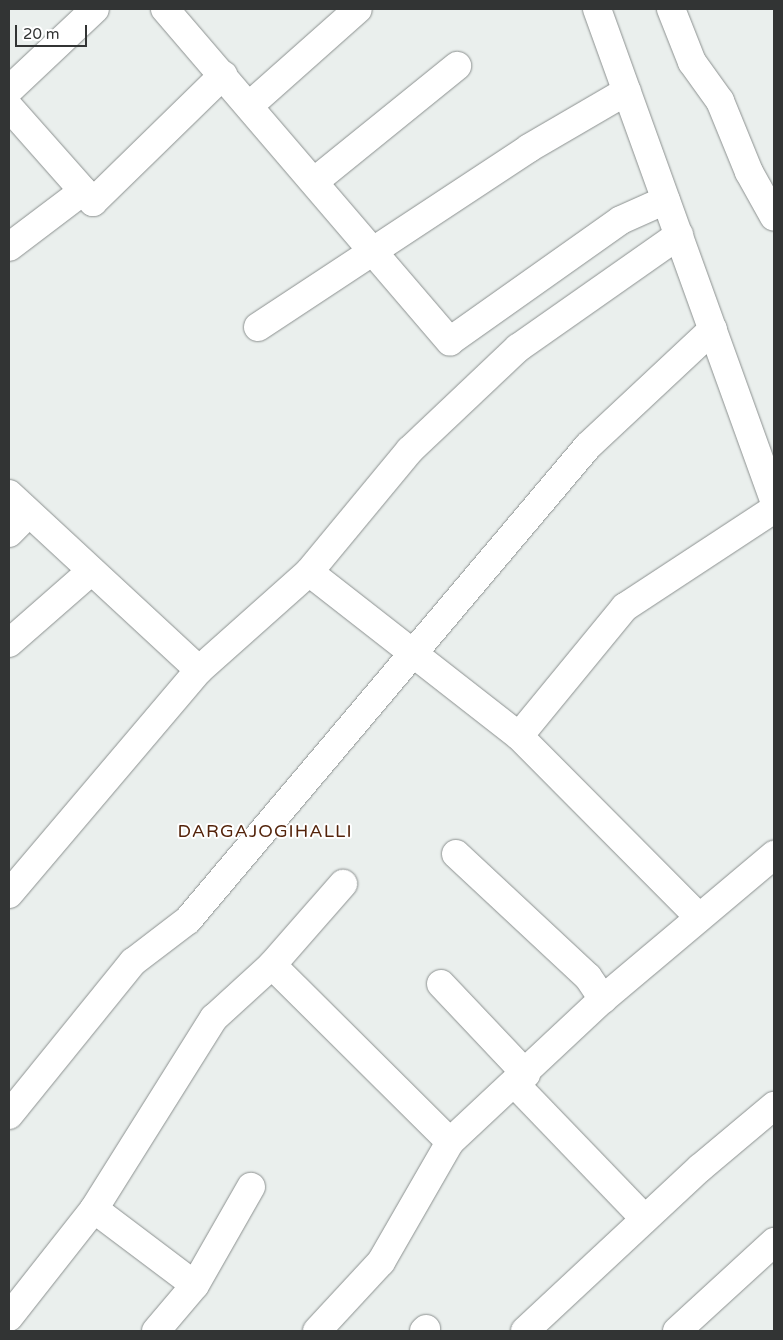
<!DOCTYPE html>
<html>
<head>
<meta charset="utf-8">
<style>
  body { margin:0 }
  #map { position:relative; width:783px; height:1340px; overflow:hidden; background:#eaefed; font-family:"Varela Round",sans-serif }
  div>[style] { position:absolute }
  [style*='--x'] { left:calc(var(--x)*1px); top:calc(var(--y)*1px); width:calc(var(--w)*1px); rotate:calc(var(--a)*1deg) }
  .roads { filter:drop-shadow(0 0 1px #8b908f) drop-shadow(0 0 1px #8b908f) }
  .minor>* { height:28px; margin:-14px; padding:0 14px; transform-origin:14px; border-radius:14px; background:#fff }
  .major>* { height:28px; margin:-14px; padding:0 14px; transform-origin:14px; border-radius:14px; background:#fff }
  span { translate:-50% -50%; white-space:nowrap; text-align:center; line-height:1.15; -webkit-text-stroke:4px #fff; paint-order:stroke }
  .neighbourhood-label { font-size:18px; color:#53230a; letter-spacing:1px }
  .frame { position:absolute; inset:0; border:10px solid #323434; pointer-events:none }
  .scale { position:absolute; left:15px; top:25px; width:72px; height:22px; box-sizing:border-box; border:2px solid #323434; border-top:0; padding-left:6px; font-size:15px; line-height:18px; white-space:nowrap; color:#323434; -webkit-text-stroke:4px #fff; paint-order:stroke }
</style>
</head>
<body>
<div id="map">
  <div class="roads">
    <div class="minor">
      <i style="--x:165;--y:9;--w:438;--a:49.4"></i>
      <i style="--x:450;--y:341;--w:209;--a:-35.3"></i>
      <i style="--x:621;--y:220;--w:49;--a:-24"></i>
      <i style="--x:671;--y:9;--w:57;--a:68.4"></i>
      <i style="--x:692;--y:62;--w:48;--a:54.3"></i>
      <i style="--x:720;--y:101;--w:77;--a:67.8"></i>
      <i style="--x:749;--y:172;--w:51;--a:60.9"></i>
      <i style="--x:9;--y:90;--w:118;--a:-43.3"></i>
      <i style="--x:250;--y:105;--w:144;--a:-41.6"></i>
      <i style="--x:9;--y:107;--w:127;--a:48.5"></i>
      <i style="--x:93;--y:202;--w:182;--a:-44.3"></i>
      <i style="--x:315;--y:181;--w:183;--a:-39"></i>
      <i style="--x:9;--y:247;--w:93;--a:-37.1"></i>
      <i style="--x:258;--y:327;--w:325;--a:-33.4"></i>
      <i style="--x:529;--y:148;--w:113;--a:-30.2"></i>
      <i style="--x:9;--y:494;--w:259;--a:42.8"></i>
      <i style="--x:9;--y:533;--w:28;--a:-45"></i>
      <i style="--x:309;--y:572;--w:266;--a:38"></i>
      <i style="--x:519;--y:736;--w:255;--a:45.2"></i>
      <i style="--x:9;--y:643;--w:108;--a:-41.2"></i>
      <i style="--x:519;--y:736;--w:167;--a:-50.6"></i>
      <i style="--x:625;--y:607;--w:178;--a:-33.3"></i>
      <i style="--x:456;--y:854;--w:180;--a:43"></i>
      <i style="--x:588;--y:977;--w:27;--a:56"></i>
      <i style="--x:9;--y:894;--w:294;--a:-49.7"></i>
      <i style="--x:199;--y:670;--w:147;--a:-41.7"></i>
      <i style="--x:309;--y:572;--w:158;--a:-50.4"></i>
      <i style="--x:410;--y:450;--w:149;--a:-43.4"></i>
      <i style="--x:518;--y:348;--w:197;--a:-35.1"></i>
      <i style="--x:272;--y:965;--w:108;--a:-48.8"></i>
      <i style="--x:441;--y:984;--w:124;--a:46.6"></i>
      <i style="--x:515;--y:1084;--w:187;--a:46.1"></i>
      <i style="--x:9;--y:1115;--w:197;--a:-51"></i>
      <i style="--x:133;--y:962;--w:69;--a:-37.4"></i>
      <i style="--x:188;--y:920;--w:620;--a:-49.84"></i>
      <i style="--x:588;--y:446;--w:171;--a:-43.1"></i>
      <i style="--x:94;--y:1209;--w:226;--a:-57.9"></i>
      <i style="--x:214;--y:1018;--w:79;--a:-42.4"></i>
      <i style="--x:272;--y:965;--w:251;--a:44.8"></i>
      <i style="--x:9;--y:1317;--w:137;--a:-51.8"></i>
      <i style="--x:94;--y:1209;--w:126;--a:37"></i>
      <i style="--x:156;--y:1331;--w:60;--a:-49.7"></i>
      <i style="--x:195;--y:1285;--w:113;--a:-60.3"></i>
      <i style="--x:317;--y:1331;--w:94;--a:-47.2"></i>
      <i style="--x:381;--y:1262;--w:138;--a:-60.1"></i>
      <i style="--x:450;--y:1142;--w:209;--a:-43.1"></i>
      <i style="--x:603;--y:999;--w:224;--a:-40.1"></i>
      <i style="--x:424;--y:1331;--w:3;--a:-45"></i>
      <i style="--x:525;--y:1331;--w:239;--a:-43"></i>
      <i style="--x:700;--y:1168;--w:97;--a:-40"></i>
      <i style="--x:677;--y:1331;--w:132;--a:-42.5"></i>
    </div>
    <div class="major">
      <i style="--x:597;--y:9;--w:522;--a:70.18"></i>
    </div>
  </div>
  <div class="neighbourhood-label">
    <span style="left:265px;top:831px">DARGAJOGIHALLI</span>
  </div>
  <div class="frame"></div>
  <div class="scale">20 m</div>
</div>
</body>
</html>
